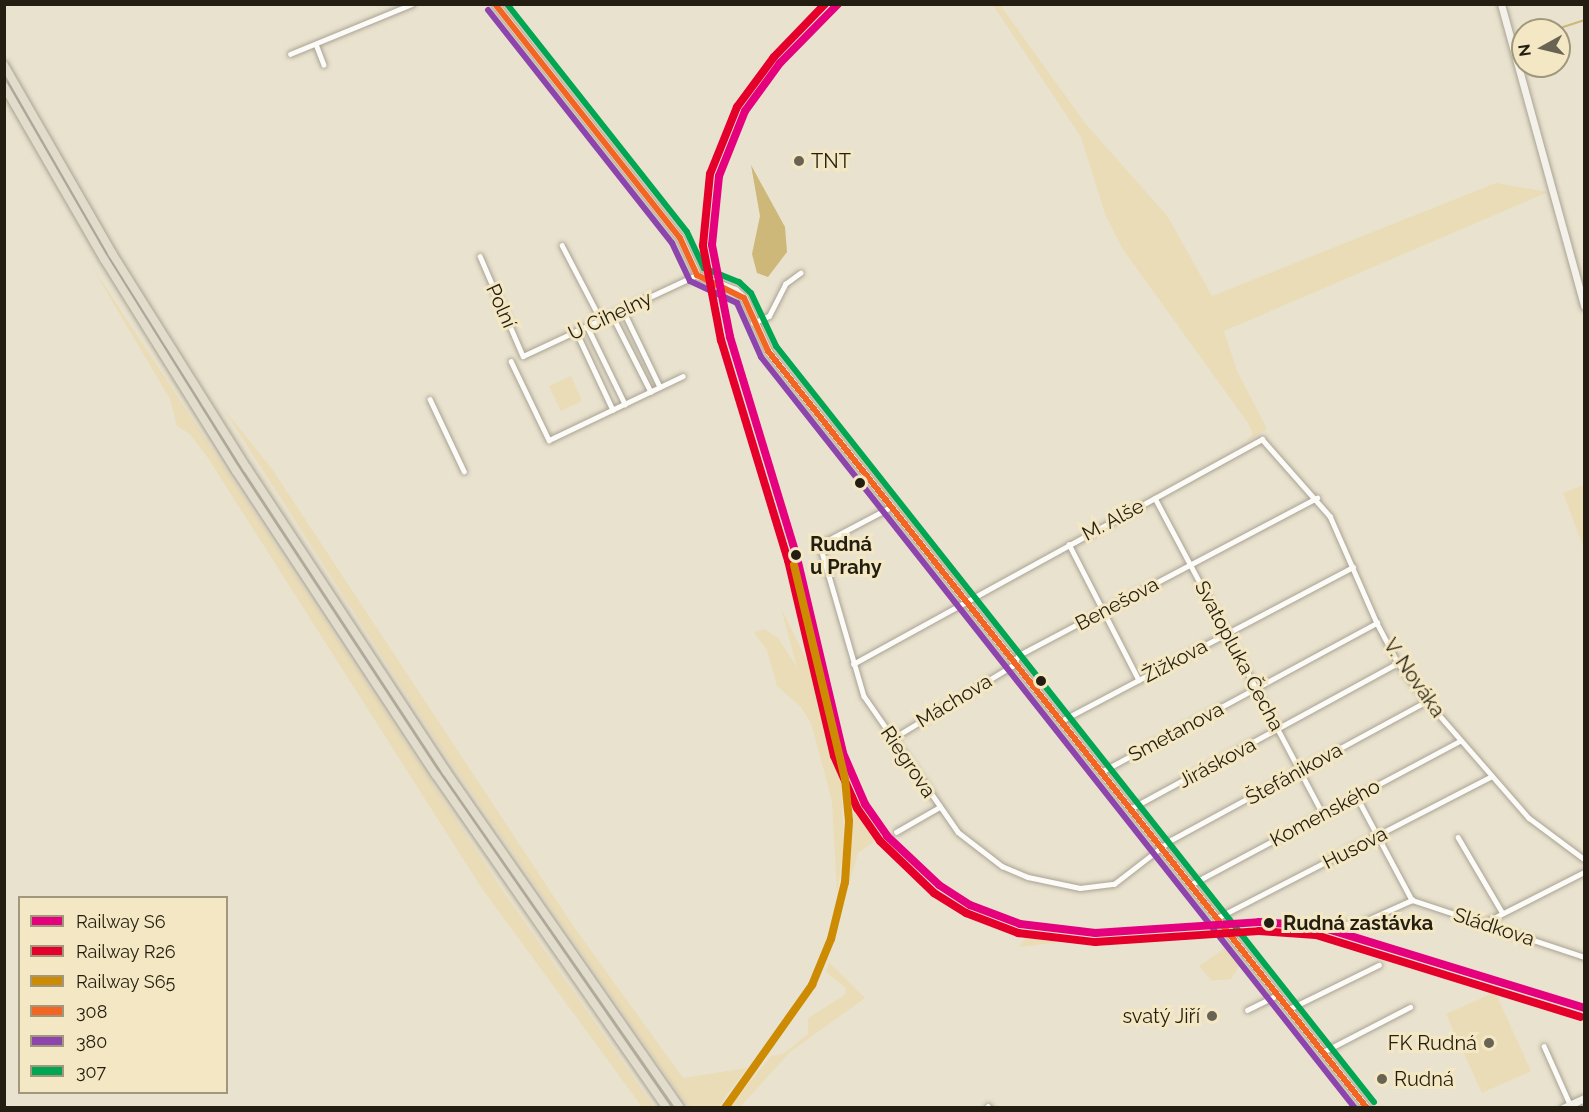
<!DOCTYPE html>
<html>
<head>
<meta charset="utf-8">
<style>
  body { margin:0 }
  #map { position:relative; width:1589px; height:1112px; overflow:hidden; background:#e9e2ce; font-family:Raleway,sans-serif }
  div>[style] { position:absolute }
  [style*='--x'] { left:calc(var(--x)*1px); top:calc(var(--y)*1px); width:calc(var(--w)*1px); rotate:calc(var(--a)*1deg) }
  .green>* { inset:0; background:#eadcb6 }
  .water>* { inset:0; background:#cdb879 }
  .stream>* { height:1.5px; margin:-0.75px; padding:0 0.75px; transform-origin:0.75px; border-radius:0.75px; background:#cdb879 }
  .roads { filter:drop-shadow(0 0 2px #a9a394) drop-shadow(0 0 2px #a9a394) }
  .street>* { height:4.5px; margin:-2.25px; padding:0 2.25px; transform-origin:2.25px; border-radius:2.25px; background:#fcfbf8 }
  .secondary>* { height:7px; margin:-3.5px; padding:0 3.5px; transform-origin:3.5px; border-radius:3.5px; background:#f4f1ea }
  .highway>* { height:8px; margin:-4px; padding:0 4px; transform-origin:4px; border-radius:4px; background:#e1dccb }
  .rail>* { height:1.5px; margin-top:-0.75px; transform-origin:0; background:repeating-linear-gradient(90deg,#d4d2cc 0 10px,transparent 0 20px) }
  .bus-1>* { height:6px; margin:-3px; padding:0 3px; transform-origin:3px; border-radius:3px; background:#f26522 }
  .bus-2>* { height:6px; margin:-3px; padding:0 3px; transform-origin:3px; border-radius:3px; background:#8e44ad }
  .bus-3>* { height:6px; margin:-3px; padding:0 3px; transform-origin:3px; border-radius:3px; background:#00a651 }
  .rail-1>* { height:8px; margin:-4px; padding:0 4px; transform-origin:4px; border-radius:4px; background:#e5007d }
  .rail-2>* { height:8px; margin:-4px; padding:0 4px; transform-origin:4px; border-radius:4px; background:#e4002b }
  .rail-3>* { height:8px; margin:-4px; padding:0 4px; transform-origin:4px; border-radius:4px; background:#cd8b03 }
  .dots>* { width:16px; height:16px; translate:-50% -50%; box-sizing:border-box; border:3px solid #f4e7c3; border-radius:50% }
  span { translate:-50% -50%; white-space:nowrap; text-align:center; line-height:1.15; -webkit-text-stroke:6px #f4e7c3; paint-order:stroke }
  .poi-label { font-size:20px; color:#231e11 }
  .left { translate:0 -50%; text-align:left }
  .right { translate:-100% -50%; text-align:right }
  .street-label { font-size:20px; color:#231e11 }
  .stop-label { font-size:20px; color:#231e11; font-weight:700 }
  .frame { position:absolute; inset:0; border:6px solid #231e11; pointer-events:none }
  .legend { position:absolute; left:18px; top:896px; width:210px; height:198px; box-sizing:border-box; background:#f4e7c3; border:2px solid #a0977c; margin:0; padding:8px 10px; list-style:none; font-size:18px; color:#231e11 }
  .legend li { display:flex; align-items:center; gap:12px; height:30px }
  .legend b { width:30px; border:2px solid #a0977c }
  .north { position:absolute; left:1511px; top:18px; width:60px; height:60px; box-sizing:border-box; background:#f4e7c3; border:2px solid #a0977c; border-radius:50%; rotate:262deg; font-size:16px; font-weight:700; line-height:24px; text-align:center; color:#231e11 }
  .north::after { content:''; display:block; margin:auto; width:21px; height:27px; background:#686353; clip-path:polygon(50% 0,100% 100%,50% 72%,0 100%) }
</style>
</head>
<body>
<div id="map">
  <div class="green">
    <i style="clip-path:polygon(993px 5px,1000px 5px,1085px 123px,1168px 217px,1212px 296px,1496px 183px,1548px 192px,1224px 331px,1237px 371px,1267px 429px,1247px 441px,1253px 434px,1248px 423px,1122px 248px,1105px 214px,1081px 137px)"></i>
    <i style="clip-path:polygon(89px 262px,503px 891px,654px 1107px,642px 1107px,481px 887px,208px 458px,190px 434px,177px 426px,170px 399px)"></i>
    <i style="clip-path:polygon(770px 332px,780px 350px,826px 403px,864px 458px,974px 591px,967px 595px,832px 424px,825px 404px,807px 390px,776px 350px)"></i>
    <i style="clip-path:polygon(571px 376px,582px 401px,561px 411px,549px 386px)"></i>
    <i style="clip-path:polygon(223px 408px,272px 469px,574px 927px,683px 1078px,747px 1068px,718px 1107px,689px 1107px,662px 1069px,439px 745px)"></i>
    <i style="clip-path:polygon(1584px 485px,1584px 549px,1563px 493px)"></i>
    <i style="clip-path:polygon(781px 608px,808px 662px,841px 779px,844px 843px,837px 894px,832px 801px,811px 723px,801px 707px,777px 686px,767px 650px,754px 633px,764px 629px,778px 638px,797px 667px)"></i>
    <i style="clip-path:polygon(851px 788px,882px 836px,858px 853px,849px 883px)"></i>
    <i style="clip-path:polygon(1021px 932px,1091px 938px,1019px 947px,1025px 939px)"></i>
    <i style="clip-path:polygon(1227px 947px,1240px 965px,1231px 979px,1212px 981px,1199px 966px)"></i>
    <i style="clip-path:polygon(829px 962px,865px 998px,790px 1052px,740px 1107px,730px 1107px,771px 1056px,783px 1054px,808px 1034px,808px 1018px,845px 995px,846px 988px,826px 972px)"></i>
    <i style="clip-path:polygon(1495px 992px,1531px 1071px,1482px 1093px,1446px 1014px)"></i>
  </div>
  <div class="water">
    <i style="clip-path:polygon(751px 165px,785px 227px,787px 252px,768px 277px,757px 273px,752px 254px,760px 216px)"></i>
  </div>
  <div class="stream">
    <i style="--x:1554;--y:30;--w:32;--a:-18"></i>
    <i style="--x:1516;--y:42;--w:7;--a:-16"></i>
  </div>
  <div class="roads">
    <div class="street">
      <i style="--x:316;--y:44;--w:22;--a:69"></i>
      <i style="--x:290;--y:54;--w:132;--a:-22.3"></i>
      <i style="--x:562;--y:245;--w:85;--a:62.5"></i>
      <i style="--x:480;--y:256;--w:109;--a:66.7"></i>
      <i style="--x:523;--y:356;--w:192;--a:-25"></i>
      <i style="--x:623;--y:310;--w:85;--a:64.3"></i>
      <i style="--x:612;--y:315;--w:86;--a:63.1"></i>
      <i style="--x:753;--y:323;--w:17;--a:-24"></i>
      <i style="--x:769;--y:316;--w:36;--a:-63"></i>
      <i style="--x:785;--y:284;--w:19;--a:-36"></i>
      <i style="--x:587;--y:326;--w:87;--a:64"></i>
      <i style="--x:576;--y:331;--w:87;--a:64.9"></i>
      <i style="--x:511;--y:361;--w:88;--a:64.3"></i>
      <i style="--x:549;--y:440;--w:148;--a:-25.5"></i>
      <i style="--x:430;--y:399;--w:80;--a:64.7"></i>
      <i style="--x:1155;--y:498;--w:358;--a:62"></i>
      <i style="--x:892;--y:507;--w:81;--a:152.2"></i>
      <i style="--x:820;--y:545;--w:157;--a:73.8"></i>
      <i style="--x:864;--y:696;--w:165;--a:55.3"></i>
      <i style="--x:958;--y:832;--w:56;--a:37.7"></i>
      <i style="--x:1002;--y:866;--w:28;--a:23"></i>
      <i style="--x:1028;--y:877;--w:53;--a:11.9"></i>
      <i style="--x:1080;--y:888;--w:34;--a:-7"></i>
      <i style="--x:1114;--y:884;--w:72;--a:-37.7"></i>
      <i style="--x:1171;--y:840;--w:291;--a:-28.5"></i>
      <i style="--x:1069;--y:544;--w:153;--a:62.8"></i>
      <i style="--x:853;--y:664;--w:467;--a:-28.8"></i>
      <i style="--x:1262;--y:439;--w:103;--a:48.6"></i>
      <i style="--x:1330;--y:516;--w:117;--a:66.3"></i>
      <i style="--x:1377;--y:623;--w:45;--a:62.3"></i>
      <i style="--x:1398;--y:663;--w:48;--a:52.7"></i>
      <i style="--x:1427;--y:701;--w:155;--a:48.9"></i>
      <i style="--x:1529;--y:818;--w:69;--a:36.7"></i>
      <i style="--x:1061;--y:721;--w:330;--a:-27.8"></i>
      <i style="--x:892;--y:739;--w:140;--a:-31.3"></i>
      <i style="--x:1012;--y:666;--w:13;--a:-58"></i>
      <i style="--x:1019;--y:655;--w:337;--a:-27.8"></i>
      <i style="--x:1101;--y:772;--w:314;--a:-28.4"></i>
      <i style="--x:1357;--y:797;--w:117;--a:61.9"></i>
      <i style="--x:1412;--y:900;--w:181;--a:18.3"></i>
      <i style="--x:1130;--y:809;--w:305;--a:-28.6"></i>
      <i style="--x:896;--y:832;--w:48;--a:-29.7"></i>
      <i style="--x:1458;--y:837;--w:87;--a:59.6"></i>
      <i style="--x:1190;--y:885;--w:306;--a:-28.1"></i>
      <i style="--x:1217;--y:918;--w:309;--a:-27.3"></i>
      <i style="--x:1484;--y:923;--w:112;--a:-27"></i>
      <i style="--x:1346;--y:924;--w:8;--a:14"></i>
      <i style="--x:1354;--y:926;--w:64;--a:-24.1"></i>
      <i style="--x:1289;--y:1009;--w:100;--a:-26.1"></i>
      <i style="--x:1247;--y:1010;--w:34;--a:-26"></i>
      <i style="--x:1544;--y:1046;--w:64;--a:65.9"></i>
      <i style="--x:1323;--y:1052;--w:98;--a:-27.3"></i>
      <i style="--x:988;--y:1106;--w:3;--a:45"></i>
    </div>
    <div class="secondary">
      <i style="--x:495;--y:4;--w:298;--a:51.7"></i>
      <i style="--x:680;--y:238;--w:41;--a:65.3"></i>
      <i style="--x:697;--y:275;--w:41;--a:21.5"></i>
      <i style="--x:735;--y:290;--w:12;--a:42"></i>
      <i style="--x:744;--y:298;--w:58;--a:65.6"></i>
      <i style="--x:768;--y:351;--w:965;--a:51.65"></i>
      <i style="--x:1501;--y:4;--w:313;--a:74.6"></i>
      <i style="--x:1563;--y:1108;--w:23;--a:-25"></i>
    </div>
    <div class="highway">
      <i style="--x:4;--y:65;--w:217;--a:60.1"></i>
      <i style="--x:112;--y:253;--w:254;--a:57.9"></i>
      <i style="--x:247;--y:468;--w:363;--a:56.7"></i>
      <i style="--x:446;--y:771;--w:410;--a:55.2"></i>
      <i style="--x:4;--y:86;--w:200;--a:60"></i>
      <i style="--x:104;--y:259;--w:250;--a:58.1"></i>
      <i style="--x:236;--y:471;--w:364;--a:56.7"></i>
      <i style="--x:436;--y:775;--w:405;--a:55.3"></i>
    </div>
  </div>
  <div class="rail">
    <i style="--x:730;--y:337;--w:237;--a:74.3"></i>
  </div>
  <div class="bus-1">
    <i style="--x:495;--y:4;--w:298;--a:51.7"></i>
    <i style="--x:680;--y:238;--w:41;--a:65.3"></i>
    <i style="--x:697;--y:275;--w:52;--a:26.1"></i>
    <i style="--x:744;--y:298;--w:58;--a:65.6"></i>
    <i style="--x:768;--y:351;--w:965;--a:51.65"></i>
  </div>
  <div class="bus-2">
    <i style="--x:488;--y:10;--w:297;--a:51.7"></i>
    <i style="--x:672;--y:243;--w:42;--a:64.7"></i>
    <i style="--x:690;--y:281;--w:52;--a:25.1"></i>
    <i style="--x:737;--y:303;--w:59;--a:66"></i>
    <i style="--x:761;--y:357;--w:958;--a:51.66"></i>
  </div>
  <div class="bus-3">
    <i style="--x:507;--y:4;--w:290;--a:51.7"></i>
    <i style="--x:687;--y:232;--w:40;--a:65"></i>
    <i style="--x:704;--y:268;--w:38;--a:22"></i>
    <i style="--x:739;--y:282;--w:16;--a:43"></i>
    <i style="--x:751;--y:293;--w:59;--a:64.7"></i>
    <i style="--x:776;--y:346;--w:964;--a:51.66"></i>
  </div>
  <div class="rail-1">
    <i style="--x:838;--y:4;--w:83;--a:134.5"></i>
    <i style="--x:780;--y:63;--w:59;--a:126.1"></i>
    <i style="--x:745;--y:111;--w:70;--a:111.8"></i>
    <i style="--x:719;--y:176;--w:69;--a:95.8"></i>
    <i style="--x:712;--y:245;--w:94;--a:78.9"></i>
    <i style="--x:730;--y:337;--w:231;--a:73.1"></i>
    <i style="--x:797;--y:558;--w:200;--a:76.7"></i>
    <i style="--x:843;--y:753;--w:56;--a:66.7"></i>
    <i style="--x:865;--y:804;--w:39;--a:55"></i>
    <i style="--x:887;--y:836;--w:71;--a:43.3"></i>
    <i style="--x:939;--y:885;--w:37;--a:33"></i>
    <i style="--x:970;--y:905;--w:53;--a:20.8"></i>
    <i style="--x:1020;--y:924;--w:76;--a:6.8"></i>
    <i style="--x:1095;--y:933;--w:164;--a:-3.8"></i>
    <i style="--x:1259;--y:922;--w:59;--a:3.9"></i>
    <i style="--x:1318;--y:926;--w:278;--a:17.1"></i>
  </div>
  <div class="rail-2">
    <i style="--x:825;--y:4;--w:74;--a:133.9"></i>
    <i style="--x:774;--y:57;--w:62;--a:126.5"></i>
    <i style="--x:737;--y:107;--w:72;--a:111.9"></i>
    <i style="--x:710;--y:174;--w:72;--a:95.6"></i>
    <i style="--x:703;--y:246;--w:96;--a:79.2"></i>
    <i style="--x:721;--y:340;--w:230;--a:73.1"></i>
    <i style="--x:788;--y:560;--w:201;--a:76.8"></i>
    <i style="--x:834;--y:756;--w:57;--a:66.1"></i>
    <i style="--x:857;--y:808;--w:40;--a:55.1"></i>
    <i style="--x:880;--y:841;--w:75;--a:43.9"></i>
    <i style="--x:934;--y:893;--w:38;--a:32"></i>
    <i style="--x:966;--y:913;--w:56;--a:21"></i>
    <i style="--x:1018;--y:933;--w:78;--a:6.7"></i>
    <i style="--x:1095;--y:942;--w:164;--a:-3.8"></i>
    <i style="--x:1259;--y:931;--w:57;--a:4"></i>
    <i style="--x:1316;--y:935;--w:277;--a:17.2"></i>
  </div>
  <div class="rail-3">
    <i style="--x:725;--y:1108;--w:151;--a:-54.7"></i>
    <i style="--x:812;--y:985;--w:50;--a:-67.6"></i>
    <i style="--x:831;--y:939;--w:59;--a:-76.2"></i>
    <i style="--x:845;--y:882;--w:61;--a:-86.2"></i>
    <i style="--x:849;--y:821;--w:42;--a:-95.4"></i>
    <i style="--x:845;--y:779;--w:220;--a:-103.4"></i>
  </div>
  <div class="dots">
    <i style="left:799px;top:161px;background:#686353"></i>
    <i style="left:860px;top:483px;background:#231e11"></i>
    <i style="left:796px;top:555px;background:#231e11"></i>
    <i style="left:1041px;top:681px;background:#231e11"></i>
    <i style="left:1269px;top:923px;background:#231e11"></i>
    <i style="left:1212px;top:1016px;background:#686353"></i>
    <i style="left:1489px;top:1043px;background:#686353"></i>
    <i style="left:1382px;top:1079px;background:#686353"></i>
  </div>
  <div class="poi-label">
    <span class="left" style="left:811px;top:161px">TNT</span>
    <span class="right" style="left:1200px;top:1016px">svatý Jiří</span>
    <span class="right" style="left:1477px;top:1043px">FK Rudná</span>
    <span class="left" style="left:1394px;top:1079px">Rudná</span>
  </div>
  <div class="street-label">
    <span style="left:501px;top:306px;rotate:66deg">Polní</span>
    <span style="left:610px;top:316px;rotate:-25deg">U Cihelny</span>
    <span style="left:1113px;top:520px;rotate:-28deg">M. Alše</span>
    <span style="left:1117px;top:604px;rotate:-28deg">Benešova</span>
    <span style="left:1239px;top:656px;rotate:62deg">Svatopluka Čecha</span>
    <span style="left:1175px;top:661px;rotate:-28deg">Žižkova</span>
    <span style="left:1414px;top:678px;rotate:55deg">V. Nováka</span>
    <span style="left:954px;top:701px;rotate:-31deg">Máchova</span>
    <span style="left:1176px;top:732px;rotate:-28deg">Smetanova</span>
    <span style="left:908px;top:762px;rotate:56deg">Riegrova</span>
    <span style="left:1217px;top:763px;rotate:-28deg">Jiráskova</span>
    <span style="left:1294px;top:774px;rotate:-29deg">Štefánikova</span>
    <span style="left:1325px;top:813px;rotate:-28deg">Komenského</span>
    <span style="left:1355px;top:848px;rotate:-27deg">Husova</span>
    <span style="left:1494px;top:927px;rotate:18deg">Sládkova</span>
  </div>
  <div class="stop-label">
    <span class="left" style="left:810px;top:556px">Rudná<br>u Prahy</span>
    <span class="left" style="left:1283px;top:923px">Rudná zastávka</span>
  </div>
  <div class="frame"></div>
  <ul class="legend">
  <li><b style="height:8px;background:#e5007d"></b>Railway S6</li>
  <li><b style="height:8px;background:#e4002b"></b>Railway R26</li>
  <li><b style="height:8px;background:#cd8b03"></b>Railway S65</li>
  <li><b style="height:8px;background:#f26522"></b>308</li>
  <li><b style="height:8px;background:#8e44ad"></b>380</li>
  <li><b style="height:8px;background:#00a651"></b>307</li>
  </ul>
  <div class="north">N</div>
</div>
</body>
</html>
